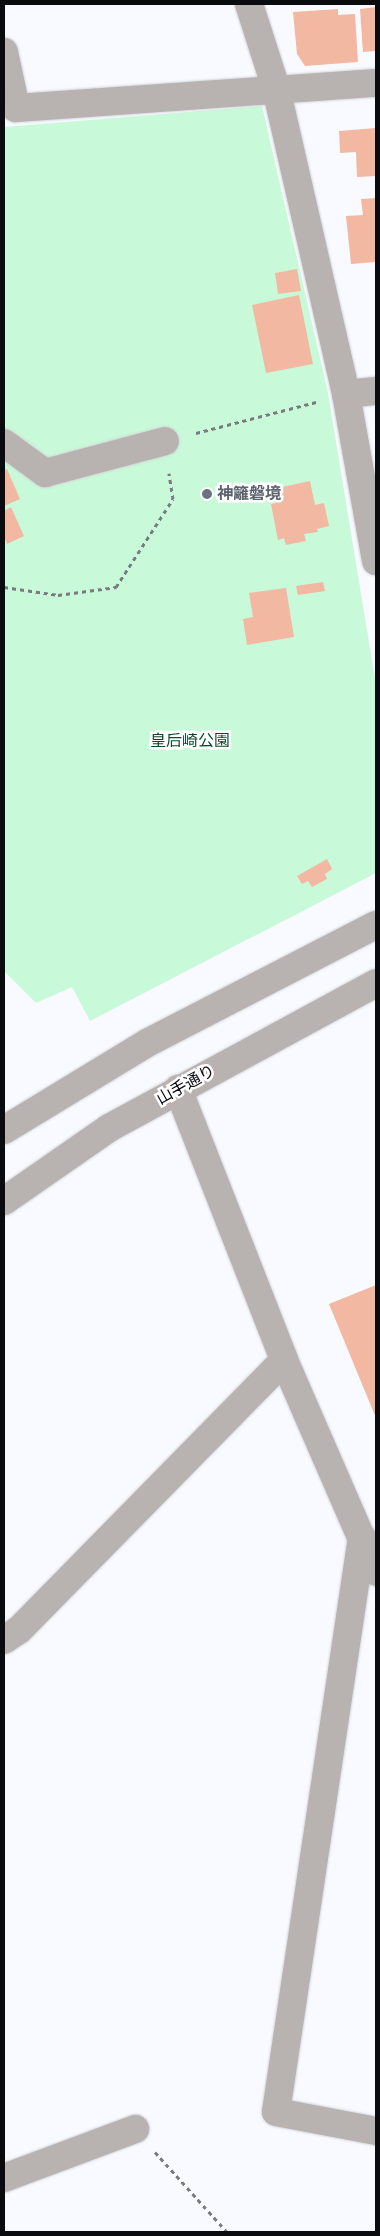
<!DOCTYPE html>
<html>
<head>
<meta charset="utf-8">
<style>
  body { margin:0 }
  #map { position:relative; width:380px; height:2236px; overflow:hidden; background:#f8faff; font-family:"Source Sans 3","Noto Sans JP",sans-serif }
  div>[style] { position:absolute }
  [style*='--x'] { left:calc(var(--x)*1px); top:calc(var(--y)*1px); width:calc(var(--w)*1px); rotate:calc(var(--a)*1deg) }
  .green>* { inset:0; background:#c8f9d9 }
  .building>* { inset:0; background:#f3b8a2 }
  .path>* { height:3px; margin-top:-1.5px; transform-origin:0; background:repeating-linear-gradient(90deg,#7a7b80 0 4px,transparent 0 8px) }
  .roads { filter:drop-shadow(0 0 1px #d2d4d9) drop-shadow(0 0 1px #d2d4d9) }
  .minor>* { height:28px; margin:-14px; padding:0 14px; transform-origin:14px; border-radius:14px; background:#b8b2b0 }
  .dots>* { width:14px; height:14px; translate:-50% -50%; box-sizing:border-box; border:2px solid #fff; border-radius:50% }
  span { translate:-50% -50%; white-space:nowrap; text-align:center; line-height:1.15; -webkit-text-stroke:5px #fff; paint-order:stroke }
  .worship-label { font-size:16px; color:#5b616d; font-weight:700 }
  .left { translate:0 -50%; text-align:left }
  .park-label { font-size:16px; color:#094c2c }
  .street-label { font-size:16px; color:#0a0b0f }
  .frame { position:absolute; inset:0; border:5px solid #0a0b0f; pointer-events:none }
</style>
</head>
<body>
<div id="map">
  <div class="green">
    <i style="clip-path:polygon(262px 106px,328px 393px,376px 685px,376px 873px,90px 1021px,72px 987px,36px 1003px,4px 971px,4px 127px)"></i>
  </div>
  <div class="building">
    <i style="clip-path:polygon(376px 7px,376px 51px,363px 52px,360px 9px)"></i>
    <i style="clip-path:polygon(338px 9px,338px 15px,355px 14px,358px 62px,305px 66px,297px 54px,293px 12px)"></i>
    <i style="clip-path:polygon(376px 128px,376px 176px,357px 177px,356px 152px,340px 153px,339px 131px)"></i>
    <i style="clip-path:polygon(376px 198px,376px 262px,351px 264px,346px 216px,363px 215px,361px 199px)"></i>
    <i style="clip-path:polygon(297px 269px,301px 291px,278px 294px,275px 273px)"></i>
    <i style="clip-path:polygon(299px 295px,313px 364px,266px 373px,252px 305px)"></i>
    <i style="clip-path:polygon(7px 469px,20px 499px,4px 506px,4px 470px)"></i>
    <i style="clip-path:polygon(310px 481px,315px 505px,324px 503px,329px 526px,317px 529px,318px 532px,304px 534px,306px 541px,286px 545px,284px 538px,278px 540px,271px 504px,276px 503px,273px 489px)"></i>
    <i style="clip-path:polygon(11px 507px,24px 536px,7px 544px,4px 536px,4px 511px)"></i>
    <i style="clip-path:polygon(323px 582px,325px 591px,298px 595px,296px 586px)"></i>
    <i style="clip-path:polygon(286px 588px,294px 637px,247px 645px,243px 619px,253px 617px,249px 593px)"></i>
    <i style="clip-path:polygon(327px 859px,332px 869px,325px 874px,327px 879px,312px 887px,308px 881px,302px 884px,297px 876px)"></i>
    <i style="clip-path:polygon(376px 1285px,376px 1418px,329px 1304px)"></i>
  </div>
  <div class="path">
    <i style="--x:196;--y:433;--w:124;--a:-14.5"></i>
    <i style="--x:4;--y:587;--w:55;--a:8.4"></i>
    <i style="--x:58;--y:595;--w:59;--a:-7.9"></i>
    <i style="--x:116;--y:587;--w:105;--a:-57.1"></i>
    <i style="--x:173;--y:499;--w:26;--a:-99"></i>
    <i style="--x:155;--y:2152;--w:108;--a:48"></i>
  </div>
  <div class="roads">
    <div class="minor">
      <i style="--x:249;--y:4;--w:88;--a:72.2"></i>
      <i style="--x:276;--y:88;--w:314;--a:77.1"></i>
      <i style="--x:346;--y:394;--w:170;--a:79.8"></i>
      <i style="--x:4;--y:52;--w:57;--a:77.9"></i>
      <i style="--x:16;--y:108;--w:361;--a:-4"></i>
      <i style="--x:346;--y:394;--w:30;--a:-6"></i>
      <i style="--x:4;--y:443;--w:51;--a:36.2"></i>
      <i style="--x:45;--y:473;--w:124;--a:-14.9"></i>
      <i style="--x:178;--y:1089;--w:291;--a:68.6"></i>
      <i style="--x:284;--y:1360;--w:231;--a:66.5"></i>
      <i style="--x:4;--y:1130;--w:167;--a:-31.3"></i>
      <i style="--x:147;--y:1043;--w:258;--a:-27.3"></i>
      <i style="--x:4;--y:1201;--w:128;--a:-34.8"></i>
      <i style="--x:109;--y:1128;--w:304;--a:-28.5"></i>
      <i style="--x:362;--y:1537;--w:581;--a:98.51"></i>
      <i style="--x:276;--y:2112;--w:102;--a:10.8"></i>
      <i style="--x:4;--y:1640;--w:18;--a:-34"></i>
      <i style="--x:19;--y:1630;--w:378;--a:-45.5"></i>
      <i style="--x:4;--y:2178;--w:140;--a:-20.5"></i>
    </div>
  </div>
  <div class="dots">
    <i style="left:207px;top:494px;background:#6b7280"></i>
  </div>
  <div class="worship-label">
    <span class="left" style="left:217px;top:494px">神籬磐境</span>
  </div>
  <div class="park-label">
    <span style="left:190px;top:741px">皇后崎公園</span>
  </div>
  <div class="street-label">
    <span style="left:186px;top:1085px;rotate:-29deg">山手通り</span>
  </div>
  <div class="frame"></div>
</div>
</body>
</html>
